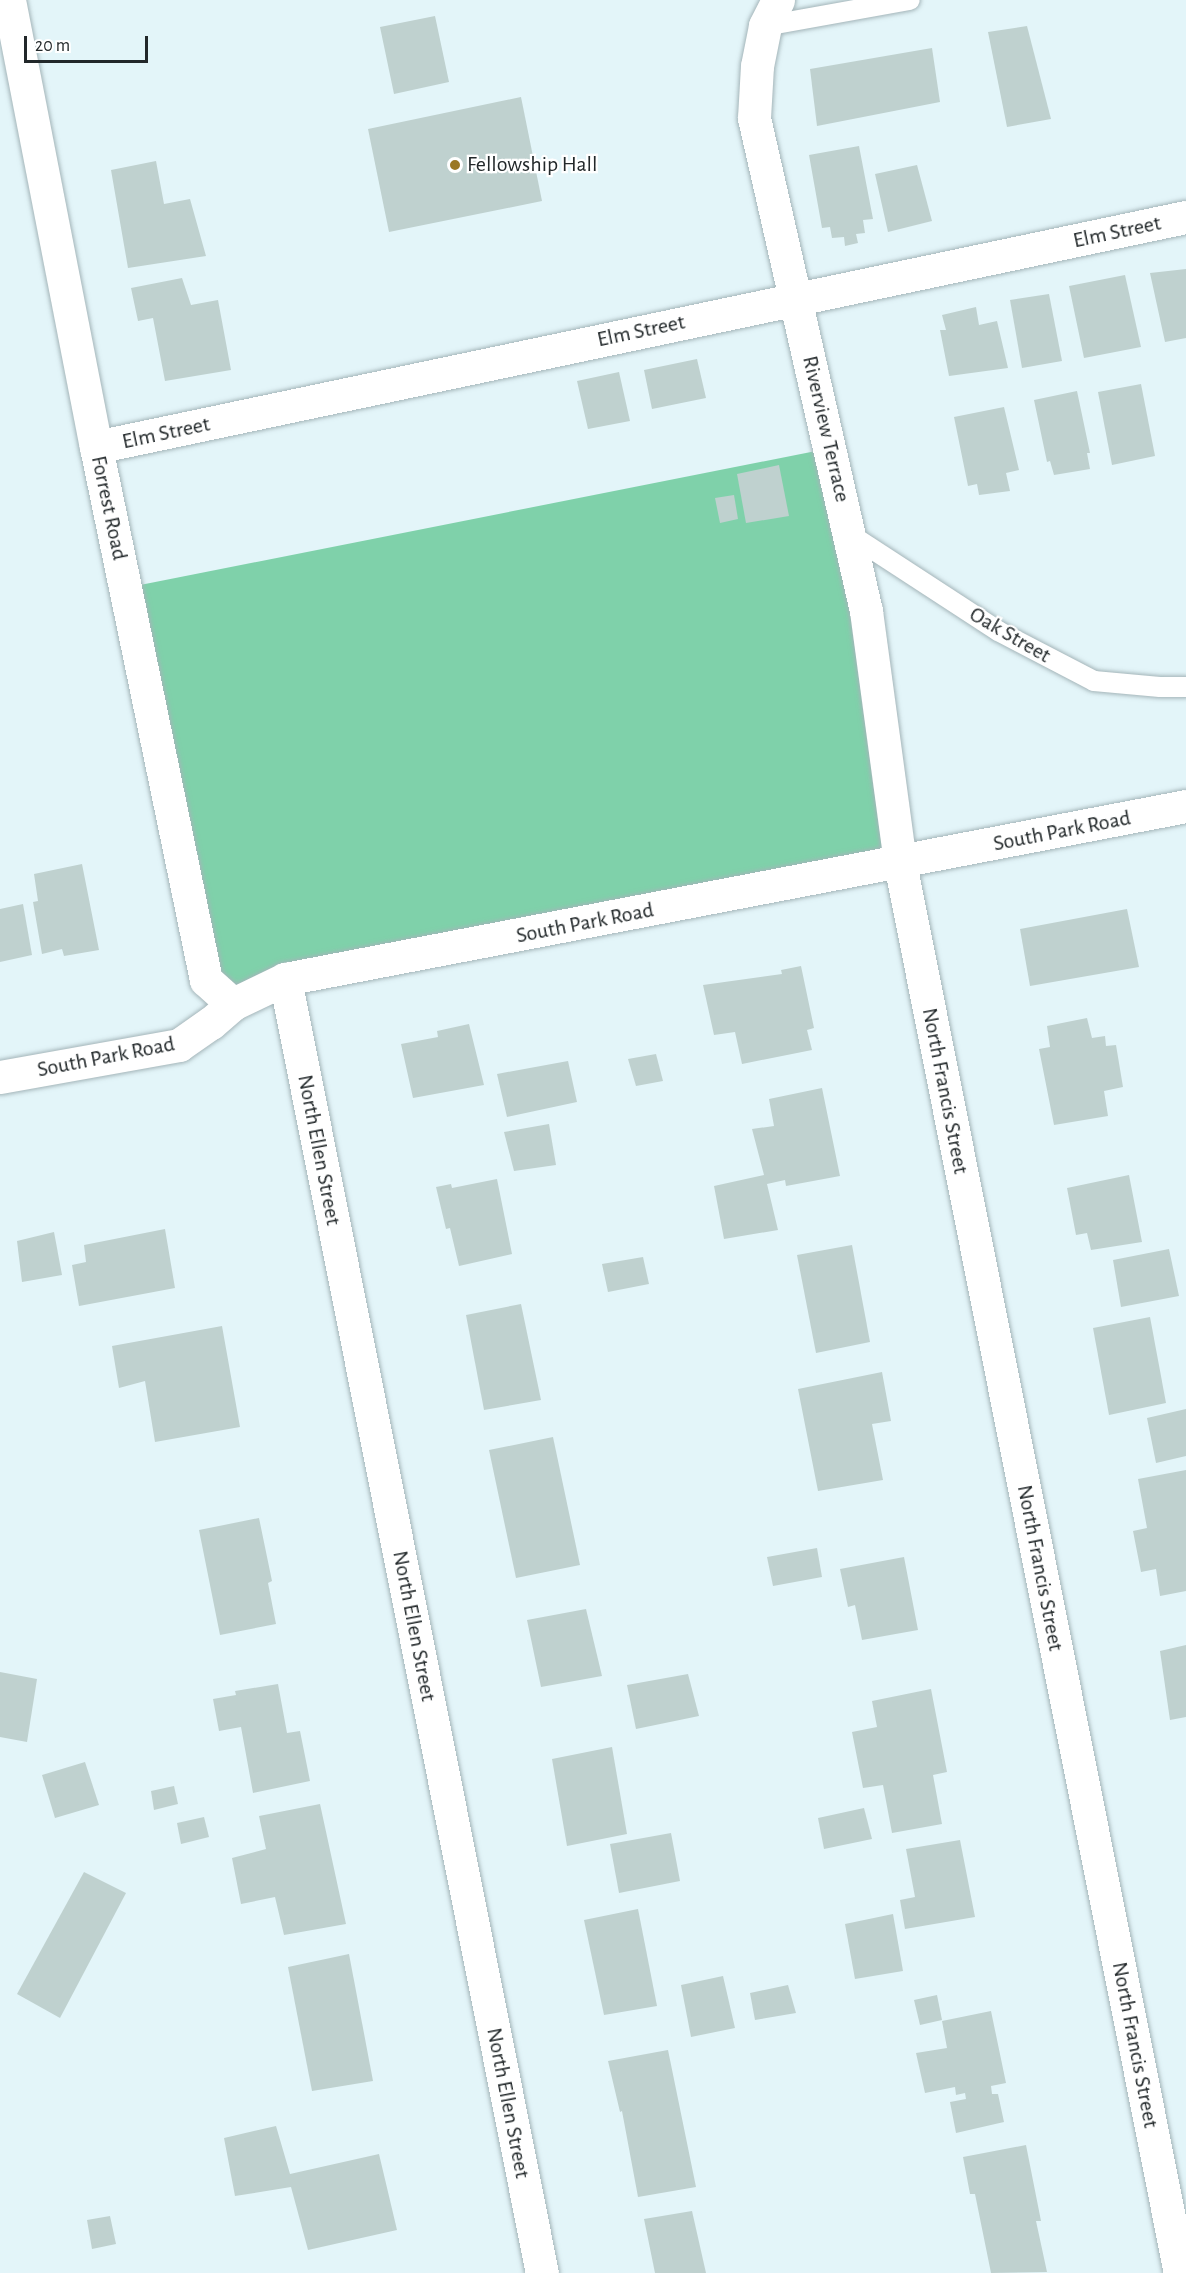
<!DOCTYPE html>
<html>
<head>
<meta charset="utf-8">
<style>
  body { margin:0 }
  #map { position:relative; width:1186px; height:2273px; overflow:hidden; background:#e3f5f9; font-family:"Alegreya Sans",sans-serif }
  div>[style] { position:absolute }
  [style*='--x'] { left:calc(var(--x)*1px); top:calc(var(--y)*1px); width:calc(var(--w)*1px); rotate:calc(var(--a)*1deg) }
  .green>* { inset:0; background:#7fd1aa }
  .building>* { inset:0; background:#bfd1cf }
  .roads { filter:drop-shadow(0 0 2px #a4b5b9) drop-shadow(0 0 2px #a4b5b9) }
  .service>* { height:20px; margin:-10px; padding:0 10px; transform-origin:10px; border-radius:10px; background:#fff }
  .minor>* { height:33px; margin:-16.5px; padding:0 16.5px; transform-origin:16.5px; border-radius:16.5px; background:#fff }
  .dots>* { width:16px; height:16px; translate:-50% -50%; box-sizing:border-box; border:3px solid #fff; border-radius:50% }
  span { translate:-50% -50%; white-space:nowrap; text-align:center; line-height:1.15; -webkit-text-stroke:4.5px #fff; paint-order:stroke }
  .poi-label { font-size:22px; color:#22282a }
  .left { translate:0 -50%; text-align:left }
  .street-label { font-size:22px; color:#22282a }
  .scale { position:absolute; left:24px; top:36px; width:124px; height:27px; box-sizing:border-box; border:3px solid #22282a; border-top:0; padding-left:8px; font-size:18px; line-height:21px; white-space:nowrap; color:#22282a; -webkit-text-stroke:4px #fff; paint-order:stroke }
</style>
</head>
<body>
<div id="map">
  <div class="green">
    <i style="clip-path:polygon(831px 448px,900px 863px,233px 1004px,206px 980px,125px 588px)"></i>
  </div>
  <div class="building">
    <i style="clip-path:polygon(435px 16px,449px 82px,394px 94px,380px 27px)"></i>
    <i style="clip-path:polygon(1027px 26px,1051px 119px,1007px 127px,988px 32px)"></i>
    <i style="clip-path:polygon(932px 48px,940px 102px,817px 126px,810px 69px)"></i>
    <i style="clip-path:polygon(521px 97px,542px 201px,389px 232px,368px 129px)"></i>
    <i style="clip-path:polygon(859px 146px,873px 219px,863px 220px,865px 233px,856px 234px,858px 243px,845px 246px,844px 237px,832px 238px,830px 227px,822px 228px,809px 155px)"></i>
    <i style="clip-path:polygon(156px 161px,164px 204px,190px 199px,206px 256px,128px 268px,111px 170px)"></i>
    <i style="clip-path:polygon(917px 165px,932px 221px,888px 232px,875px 174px)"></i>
    <i style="clip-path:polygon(1186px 269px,1186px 338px,1165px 342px,1150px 273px)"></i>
    <i style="clip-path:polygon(1125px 275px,1141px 347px,1084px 358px,1069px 286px)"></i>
    <i style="clip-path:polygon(182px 278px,191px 305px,218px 300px,231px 370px,165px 381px,153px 318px,138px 321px,131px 288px)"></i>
    <i style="clip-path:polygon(1049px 294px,1062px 361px,1022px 368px,1010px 300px)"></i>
    <i style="clip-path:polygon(976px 307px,979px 325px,997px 321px,1008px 368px,949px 376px,940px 330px,946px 330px,942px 315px)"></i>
    <i style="clip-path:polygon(697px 359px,706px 398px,652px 409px,644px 370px)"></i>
    <i style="clip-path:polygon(619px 372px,630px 421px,588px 429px,577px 381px)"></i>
    <i style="clip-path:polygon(1141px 384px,1155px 456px,1112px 465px,1098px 392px)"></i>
    <i style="clip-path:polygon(1077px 391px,1090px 453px,1087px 453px,1090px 469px,1054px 475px,1050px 461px,1047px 462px,1034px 400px)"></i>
    <i style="clip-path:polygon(1004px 407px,1019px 470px,1006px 473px,1010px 491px,979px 495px,977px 484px,968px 486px,954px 417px)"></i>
    <i style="clip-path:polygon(779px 465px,789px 516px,746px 523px,737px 474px)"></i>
    <i style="clip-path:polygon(734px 495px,738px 519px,720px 523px,715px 498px)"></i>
    <i style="clip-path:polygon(82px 864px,99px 950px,64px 956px,62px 949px,42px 954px,33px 902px,38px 901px,34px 874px)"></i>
    <i style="clip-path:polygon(23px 904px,32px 955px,0 962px,0 909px)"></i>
    <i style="clip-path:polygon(1127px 909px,1139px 967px,1030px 986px,1020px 929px)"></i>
    <i style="clip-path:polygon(801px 966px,814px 1028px,807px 1030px,812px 1050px,742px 1064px,735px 1032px,714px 1035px,703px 985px,782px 974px,781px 970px)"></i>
    <i style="clip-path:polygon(1087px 1018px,1092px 1038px,1105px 1036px,1106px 1046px,1116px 1045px,1123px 1087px,1104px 1091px,1108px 1116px,1054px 1125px,1039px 1049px,1050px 1047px,1047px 1026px)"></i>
    <i style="clip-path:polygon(469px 1024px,484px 1085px,413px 1098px,401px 1044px,438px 1037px,437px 1031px)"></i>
    <i style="clip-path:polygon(656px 1054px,663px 1081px,636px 1086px,628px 1059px)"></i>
    <i style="clip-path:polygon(568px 1061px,577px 1102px,507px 1117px,497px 1074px)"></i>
    <i style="clip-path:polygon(822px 1088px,840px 1176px,786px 1186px,785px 1180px,767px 1184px,778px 1230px,724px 1239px,714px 1186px,764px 1175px,752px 1129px,774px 1126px,769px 1099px)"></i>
    <i style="clip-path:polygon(549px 1124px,556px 1165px,514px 1171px,504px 1132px)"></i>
    <i style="clip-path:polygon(1129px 1175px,1142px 1242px,1091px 1250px,1087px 1233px,1076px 1235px,1067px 1188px)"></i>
    <i style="clip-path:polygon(497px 1179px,512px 1254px,459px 1266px,450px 1228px,446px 1229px,436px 1187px,451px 1184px,452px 1188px)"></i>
    <i style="clip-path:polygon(165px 1229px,175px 1288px,79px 1306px,72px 1265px,86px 1262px,84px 1245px)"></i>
    <i style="clip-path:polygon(54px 1232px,62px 1275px,22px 1282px,17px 1241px)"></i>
    <i style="clip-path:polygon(852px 1245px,870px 1342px,816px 1353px,797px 1255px)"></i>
    <i style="clip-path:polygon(1169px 1249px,1179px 1296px,1121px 1307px,1113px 1260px)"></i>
    <i style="clip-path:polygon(643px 1257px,649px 1284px,608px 1292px,602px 1264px)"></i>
    <i style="clip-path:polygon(521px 1304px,541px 1400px,484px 1410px,466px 1315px)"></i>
    <i style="clip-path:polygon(1150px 1317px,1166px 1403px,1109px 1415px,1093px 1328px)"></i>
    <i style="clip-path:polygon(222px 1326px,240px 1427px,155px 1442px,145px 1381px,119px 1388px,112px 1346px)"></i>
    <i style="clip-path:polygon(882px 1372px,891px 1421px,872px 1424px,883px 1480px,818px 1491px,798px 1389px)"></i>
    <i style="clip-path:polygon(1186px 1409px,1186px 1456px,1156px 1463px,1147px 1418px)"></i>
    <i style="clip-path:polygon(553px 1437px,580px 1565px,516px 1578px,489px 1450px)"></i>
    <i style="clip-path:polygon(1186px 1470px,1186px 1591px,1160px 1596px,1156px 1569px,1141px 1572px,1133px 1531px,1147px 1528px,1138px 1479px)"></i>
    <i style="clip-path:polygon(259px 1518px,272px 1581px,268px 1583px,276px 1624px,220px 1635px,199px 1530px)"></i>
    <i style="clip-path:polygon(817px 1548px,822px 1577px,773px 1586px,767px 1557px)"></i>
    <i style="clip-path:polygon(904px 1557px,918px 1630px,862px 1640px,855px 1605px,848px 1607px,840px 1569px)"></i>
    <i style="clip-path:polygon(586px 1609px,602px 1676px,541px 1687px,527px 1620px)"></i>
    <i style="clip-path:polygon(1186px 1645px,1186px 1717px,1170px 1720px,1160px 1651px)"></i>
    <i style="clip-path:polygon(0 1672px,37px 1679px,27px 1742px,0 1737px)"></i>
    <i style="clip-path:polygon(688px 1674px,699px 1716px,636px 1729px,627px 1685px)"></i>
    <i style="clip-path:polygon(278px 1684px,287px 1733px,300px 1731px,310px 1781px,253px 1793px,241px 1727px,219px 1731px,213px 1699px,236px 1695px,235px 1691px)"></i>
    <i style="clip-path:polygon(931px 1689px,947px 1772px,933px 1775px,942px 1824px,892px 1833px,883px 1785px,863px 1788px,852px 1732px,877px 1727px,872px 1701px)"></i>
    <i style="clip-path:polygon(612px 1747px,627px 1834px,567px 1846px,552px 1759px)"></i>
    <i style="clip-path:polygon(85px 1762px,99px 1805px,55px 1818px,42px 1775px)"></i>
    <i style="clip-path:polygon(174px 1786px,178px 1804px,154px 1810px,151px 1791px)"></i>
    <i style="clip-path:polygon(320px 1804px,346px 1924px,284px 1935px,275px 1897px,241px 1904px,232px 1858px,266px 1849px,259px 1816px)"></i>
    <i style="clip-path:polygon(864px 1808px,872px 1839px,824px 1849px,818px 1818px)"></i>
    <i style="clip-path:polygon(204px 1817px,209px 1837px,181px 1844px,177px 1823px)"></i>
    <i style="clip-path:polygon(671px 1833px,680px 1881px,619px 1893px,610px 1844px)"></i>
    <i style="clip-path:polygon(960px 1840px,975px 1917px,905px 1929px,900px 1900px,915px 1897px,906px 1849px)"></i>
    <i style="clip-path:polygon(84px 1872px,126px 1893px,60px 2018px,17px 1994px)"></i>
    <i style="clip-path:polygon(638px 1909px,657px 2006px,604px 2015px,584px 1920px)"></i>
    <i style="clip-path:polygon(893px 1914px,903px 1971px,855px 1979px,845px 1924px)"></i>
    <i style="clip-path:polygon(349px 1954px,373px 2081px,312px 2091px,288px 1967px)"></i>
    <i style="clip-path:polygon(723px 1976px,735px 2028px,691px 2037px,681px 1985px)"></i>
    <i style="clip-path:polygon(788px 1985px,796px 2013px,755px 2020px,750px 1993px)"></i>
    <i style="clip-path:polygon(937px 1995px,942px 2020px,920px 2025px,914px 2000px)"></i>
    <i style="clip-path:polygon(991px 2011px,1006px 2083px,991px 2086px,992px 2094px,998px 2094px,1004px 2122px,956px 2133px,950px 2102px,966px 2099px,965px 2093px,956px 2095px,955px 2087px,925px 2093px,916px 2053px,947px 2048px,942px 2021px)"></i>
    <i style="clip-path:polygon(668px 2050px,696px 2187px,638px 2197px,622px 2111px,620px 2112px,608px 2061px)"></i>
    <i style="clip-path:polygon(276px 2126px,290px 2174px,379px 2154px,397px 2230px,308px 2250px,291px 2187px,235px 2196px,224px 2138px)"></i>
    <i style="clip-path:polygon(1026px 2145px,1041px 2221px,1036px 2221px,1047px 2272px,991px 2273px,975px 2194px,970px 2194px,963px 2157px)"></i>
    <i style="clip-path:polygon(692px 2211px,706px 2273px,655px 2273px,644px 2219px)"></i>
    <i style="clip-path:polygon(110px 2216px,116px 2244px,92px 2249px,87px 2220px)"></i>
  </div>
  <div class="roads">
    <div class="service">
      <i style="--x:765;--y:26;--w:147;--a:-10.2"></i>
      <i style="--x:851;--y:535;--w:176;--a:33.1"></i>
      <i style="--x:998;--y:631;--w:108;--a:27.5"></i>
      <i style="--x:1094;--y:681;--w:66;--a:5.2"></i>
      <i style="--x:1160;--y:687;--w:26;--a:0"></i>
    </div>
    <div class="minor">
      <i style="--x:9;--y:0;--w:455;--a:79"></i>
      <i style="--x:96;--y:447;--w:544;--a:78.34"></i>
      <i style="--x:206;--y:980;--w:36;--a:42"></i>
      <i style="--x:778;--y:0;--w:29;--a:117"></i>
      <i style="--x:765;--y:26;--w:41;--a:101.3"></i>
      <i style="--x:757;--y:66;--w:52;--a:93.3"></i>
      <i style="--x:754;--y:118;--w:506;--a:77.2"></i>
      <i style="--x:866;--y:611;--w:254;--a:82.3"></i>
      <i style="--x:900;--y:863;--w:1438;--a:78.77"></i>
      <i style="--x:96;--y:447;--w:1114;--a:-11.92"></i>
      <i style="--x:285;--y:979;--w:1319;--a:78.77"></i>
      <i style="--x:0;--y:1077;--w:182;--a:-10.1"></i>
      <i style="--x:179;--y:1045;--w:39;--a:-35"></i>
      <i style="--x:211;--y:1023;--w:29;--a:-41"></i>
      <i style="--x:233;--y:1004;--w:58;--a:-25.7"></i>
      <i style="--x:285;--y:979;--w:917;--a:-10.87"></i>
    </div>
  </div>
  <div class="dots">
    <i style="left:455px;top:165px;background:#9b7823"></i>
  </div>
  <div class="poi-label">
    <span class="left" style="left:467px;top:165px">Fellowship Hall</span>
  </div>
  <div class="street-label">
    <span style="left:1117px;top:232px;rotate:-12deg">Elm Street</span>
    <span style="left:641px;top:331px;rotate:-12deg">Elm Street</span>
    <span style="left:826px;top:429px;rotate:77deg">Riverview Terrace</span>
    <span style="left:166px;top:433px;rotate:-12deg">Elm Street</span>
    <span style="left:109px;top:508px;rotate:78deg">Forrest Road</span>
    <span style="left:1010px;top:635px;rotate:30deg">Oak Street</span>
    <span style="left:1062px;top:831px;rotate:-11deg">South Park Road</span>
    <span style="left:585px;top:923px;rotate:-11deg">South Park Road</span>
    <span style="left:106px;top:1057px;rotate:-11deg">South Park Road</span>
    <span style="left:945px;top:1091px;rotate:79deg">North Francis Street</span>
    <span style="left:319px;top:1150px;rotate:79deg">North Ellen Street</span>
    <span style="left:1040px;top:1568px;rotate:79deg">North Francis Street</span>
    <span style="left:414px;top:1626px;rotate:79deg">North Ellen Street</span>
    <span style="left:1135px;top:2045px;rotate:79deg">North Francis Street</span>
    <span style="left:508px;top:2103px;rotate:79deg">North Ellen Street</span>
  </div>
  <div class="scale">20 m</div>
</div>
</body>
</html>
